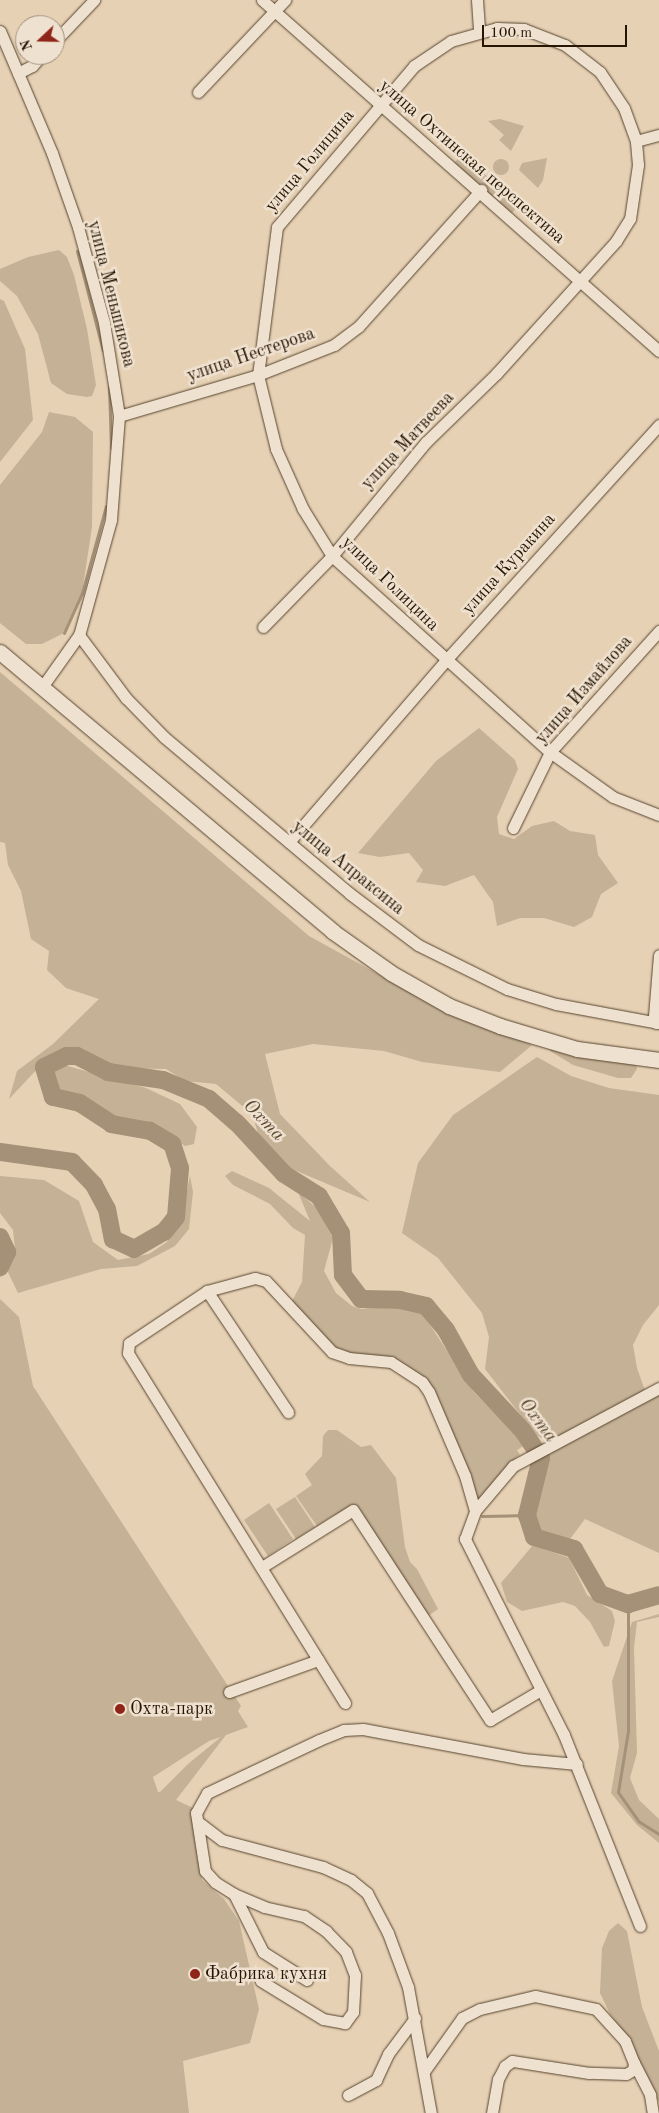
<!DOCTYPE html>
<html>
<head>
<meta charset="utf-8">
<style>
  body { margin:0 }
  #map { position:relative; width:659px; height:2113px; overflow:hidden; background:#e6d1b5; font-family:"Old Standard TT",serif }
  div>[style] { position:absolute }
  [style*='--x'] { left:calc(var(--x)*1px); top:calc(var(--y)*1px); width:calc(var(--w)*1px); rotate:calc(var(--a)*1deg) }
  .green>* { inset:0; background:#c5b196 }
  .round { border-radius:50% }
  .stream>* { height:3px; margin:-1.5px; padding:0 1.5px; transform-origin:1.5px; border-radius:1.5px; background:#a59177 }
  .river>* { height:18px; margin:-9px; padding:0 9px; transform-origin:9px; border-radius:9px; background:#a59177 }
  .roads { filter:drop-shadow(0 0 1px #56442d) drop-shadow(0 0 1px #56442d) }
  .minor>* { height:11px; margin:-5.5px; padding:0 5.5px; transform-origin:5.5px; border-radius:5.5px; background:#efe1cf }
  .tertiary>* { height:15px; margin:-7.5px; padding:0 7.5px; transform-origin:7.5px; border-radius:7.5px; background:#efe1cf }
  .dots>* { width:14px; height:14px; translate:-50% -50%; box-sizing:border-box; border:2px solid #efe1cf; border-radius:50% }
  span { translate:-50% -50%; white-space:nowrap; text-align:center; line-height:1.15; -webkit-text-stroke:5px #efe1cf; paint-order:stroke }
  .street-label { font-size:18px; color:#261500 }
  .poi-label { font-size:18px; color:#261500 }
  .left { translate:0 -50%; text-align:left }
  .water-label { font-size:19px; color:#594730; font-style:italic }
  .north { position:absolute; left:15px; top:15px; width:50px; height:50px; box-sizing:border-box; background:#efe1cf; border:1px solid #9f8f7c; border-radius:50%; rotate:249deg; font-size:14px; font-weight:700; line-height:20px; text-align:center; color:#261500 }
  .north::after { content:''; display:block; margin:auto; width:18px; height:22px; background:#8f2418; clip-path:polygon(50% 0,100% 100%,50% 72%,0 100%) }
  .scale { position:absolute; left:482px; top:25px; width:145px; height:22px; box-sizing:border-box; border:2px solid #261500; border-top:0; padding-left:6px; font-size:15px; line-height:18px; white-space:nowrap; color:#261500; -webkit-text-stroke:4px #efe1cf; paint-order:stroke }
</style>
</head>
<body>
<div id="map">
  <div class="green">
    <i style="clip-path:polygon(500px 119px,524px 126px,511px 151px,499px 140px,504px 135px,488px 121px)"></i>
    <i style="clip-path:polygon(461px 154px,519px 204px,513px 212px,508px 213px,454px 164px)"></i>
    <i style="clip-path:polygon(547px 158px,543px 180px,538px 188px,519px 170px,522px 163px)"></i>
    <i class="round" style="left:493px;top:159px;width:16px;height:16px"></i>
    <i style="clip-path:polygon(59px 250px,67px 257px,74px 275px,87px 329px,96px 385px,92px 396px,87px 397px,67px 394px,51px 383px,38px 334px,17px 296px,0 281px,0 269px,28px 257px)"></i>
    <i style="clip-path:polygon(0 299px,4px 301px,25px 349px,33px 420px,0 462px)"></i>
    <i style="clip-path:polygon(49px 412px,75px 417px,93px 432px,92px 527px,82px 593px,64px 633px,42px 644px,26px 644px,0 623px,0 485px,42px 432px)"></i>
    <i style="clip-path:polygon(0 672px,309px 936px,449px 1013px,532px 1045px,500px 1072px,422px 1062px,384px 1051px,313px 1044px,265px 1054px,280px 1114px,330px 1166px,370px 1202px,292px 1169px,262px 1146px,252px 1114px,216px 1084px,185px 1081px,166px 1069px,108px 1068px,77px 1052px,41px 1065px,9px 1099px,17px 1071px,53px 1044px,99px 999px,66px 988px,47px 970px,49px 951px,31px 939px,21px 891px,8px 865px,5px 843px,0 842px)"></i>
    <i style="clip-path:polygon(479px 728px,515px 760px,518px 769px,497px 817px,499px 834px,514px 839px,532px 826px,554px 821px,570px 831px,595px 835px,598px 855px,618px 883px,601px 894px,592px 917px,574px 927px,544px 918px,520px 918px,497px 926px,493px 902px,474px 875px,445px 886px,416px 882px,423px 870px,409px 853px,380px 857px,358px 853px,436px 761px)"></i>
    <i style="clip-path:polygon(550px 1046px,636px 1063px,637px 1069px,631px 1078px,618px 1078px,573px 1065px,550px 1051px)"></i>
    <i style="clip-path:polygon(537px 1057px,571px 1076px,609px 1088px,659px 1095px,659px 1305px,643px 1325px,633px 1345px,637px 1368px,648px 1399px,659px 1393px,659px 1553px,585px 1519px,570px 1539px,541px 1533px,536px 1514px,552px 1444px,536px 1435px,485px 1369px,489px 1337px,482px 1313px,438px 1258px,402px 1233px,418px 1163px,453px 1115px)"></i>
    <i style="clip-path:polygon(64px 1065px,146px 1088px,180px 1104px,197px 1127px,194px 1144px,185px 1146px,163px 1131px,115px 1116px,78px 1095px,58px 1089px,48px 1071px)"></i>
    <i style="clip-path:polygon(232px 1171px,269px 1188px,310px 1221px,298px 1192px,318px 1209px,333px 1238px,324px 1271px,336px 1293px,352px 1306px,362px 1309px,389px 1306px,423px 1314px,473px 1391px,525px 1445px,517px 1450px,520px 1455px,515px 1458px,517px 1461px,475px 1511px,429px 1392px,391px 1362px,332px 1352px,290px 1305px,302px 1282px,305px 1235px,293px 1228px,270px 1204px,233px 1185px,225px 1176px)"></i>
    <i style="clip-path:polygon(0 1176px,44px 1180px,79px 1201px,93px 1242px,118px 1260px,149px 1254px,167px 1242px,182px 1216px,190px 1176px,193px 1192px,189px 1229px,175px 1246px,137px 1266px,101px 1269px,18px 1293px,7px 1270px,15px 1249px,13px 1230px,0 1213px)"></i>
    <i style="clip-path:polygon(evenodd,0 1299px,19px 1317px,33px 1386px,241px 1706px,238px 1711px,248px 1727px,226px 1735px,176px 1800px,193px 1808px,202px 1880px,224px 1899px,239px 1921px,259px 2009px,250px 2043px,183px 2061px,189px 2113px,0 2113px,0 1299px,221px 1737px,188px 1764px,160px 1792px,158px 1792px,153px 1777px,209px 1741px,221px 1737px)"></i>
    <i style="clip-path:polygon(328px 1430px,337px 1430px,361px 1447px,371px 1445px,396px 1478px,405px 1547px,410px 1562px,417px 1569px,438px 1609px,424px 1619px,353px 1510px,332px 1516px,317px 1526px,296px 1496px,312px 1485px,305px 1474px,322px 1456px,323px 1436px)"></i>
    <i style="clip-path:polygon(295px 1497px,315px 1527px,296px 1539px,276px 1509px)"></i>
    <i style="clip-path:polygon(269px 1503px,293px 1539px,268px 1556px,244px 1520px)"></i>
    <i style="clip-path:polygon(533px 1545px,569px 1558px,587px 1595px,612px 1611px,615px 1621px,609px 1646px,604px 1647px,590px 1622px,575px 1606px,563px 1602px,522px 1611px,507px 1602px,501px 1583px)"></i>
    <i style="clip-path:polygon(659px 1614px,659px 1617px,637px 1622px,634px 1648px,637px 1753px,630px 1778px,639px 1800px,659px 1819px,659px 1843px,637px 1825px,611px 1793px,619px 1746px,612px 1681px,632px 1622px)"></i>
    <i style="clip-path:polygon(618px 1923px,627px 1931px,642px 2007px,659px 2051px,659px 2102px,630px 2041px,610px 2014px,600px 1993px,602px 1948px,609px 1931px)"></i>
  </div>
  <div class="stream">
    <i style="--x:77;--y:251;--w:103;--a:75.4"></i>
    <i style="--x:109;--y:387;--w:61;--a:88.1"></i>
    <i style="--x:64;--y:633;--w:44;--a:-65.8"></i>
    <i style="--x:82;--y:593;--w:90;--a:-74.6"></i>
    <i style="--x:482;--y:1516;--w:45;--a:-1.3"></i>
    <i style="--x:628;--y:1604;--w:127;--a:90"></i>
    <i style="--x:628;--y:1731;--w:62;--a:99.3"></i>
    <i style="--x:618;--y:1792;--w:35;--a:55"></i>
    <i style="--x:638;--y:1821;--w:25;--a:32"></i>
  </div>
  <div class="river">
    <i style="--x:0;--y:1152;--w:73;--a:7.9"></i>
    <i style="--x:72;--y:1162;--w:32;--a:46"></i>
    <i style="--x:94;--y:1185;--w:27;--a:62"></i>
    <i style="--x:107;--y:1209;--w:31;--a:79"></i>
    <i style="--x:113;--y:1239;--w:23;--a:25"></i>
    <i style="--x:134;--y:1249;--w:34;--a:-30"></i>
    <i style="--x:164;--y:1232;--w:19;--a:-51"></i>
    <i style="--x:176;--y:1217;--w:49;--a:-85.3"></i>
    <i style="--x:180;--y:1168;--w:25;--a:-108"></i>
    <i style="--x:172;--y:1144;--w:26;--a:-149"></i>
    <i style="--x:150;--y:1131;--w:39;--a:-170"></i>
    <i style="--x:112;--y:1124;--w:38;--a:-147"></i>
    <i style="--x:80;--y:1103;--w:28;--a:-167"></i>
    <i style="--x:53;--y:1097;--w:31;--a:-107"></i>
    <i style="--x:44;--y:1067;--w:25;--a:-26"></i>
    <i style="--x:67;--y:1056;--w:10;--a:0"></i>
    <i style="--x:77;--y:1056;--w:35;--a:27"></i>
    <i style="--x:108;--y:1072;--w:56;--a:8.3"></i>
    <i style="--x:163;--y:1080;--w:50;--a:22.4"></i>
    <i style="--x:209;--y:1099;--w:37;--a:41"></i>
    <i style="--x:237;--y:1123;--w:69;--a:47.3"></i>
    <i style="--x:284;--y:1174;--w:41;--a:32.2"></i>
    <i style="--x:319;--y:1196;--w:43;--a:59.3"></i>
    <i style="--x:341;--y:1233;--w:42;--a:87.3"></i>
    <i style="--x:343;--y:1275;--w:30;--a:53"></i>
    <i style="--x:361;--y:1299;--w:39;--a:1"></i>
    <i style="--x:400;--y:1300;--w:27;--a:13"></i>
    <i style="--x:426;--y:1306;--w:31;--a:50"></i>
    <i style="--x:446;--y:1330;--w:51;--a:60.9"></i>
    <i style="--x:471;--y:1375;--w:76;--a:47.1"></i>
    <i style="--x:523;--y:1431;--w:32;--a:56"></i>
    <i style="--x:541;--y:1458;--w:59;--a:103.8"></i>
    <i style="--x:527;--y:1515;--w:23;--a:72"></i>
    <i style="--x:534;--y:1537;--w:42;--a:16.7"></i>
    <i style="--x:574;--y:1549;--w:52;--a:60"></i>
    <i style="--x:600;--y:1594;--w:30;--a:20"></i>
    <i style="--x:628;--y:1604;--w:32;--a:-16"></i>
    <i style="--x:0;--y:1237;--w:17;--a:65"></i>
    <i style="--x:7;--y:1252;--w:17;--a:115"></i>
  </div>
  <div class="roads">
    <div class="minor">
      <i style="--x:262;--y:0;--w:530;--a:41.48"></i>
      <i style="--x:477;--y:0;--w:32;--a:86"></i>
      <i style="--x:0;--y:31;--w:133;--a:66.9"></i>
      <i style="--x:52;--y:153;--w:78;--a:70.6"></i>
      <i style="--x:78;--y:227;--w:99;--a:74.8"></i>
      <i style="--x:104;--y:323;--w:94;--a:80.8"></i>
      <i style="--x:119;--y:416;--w:104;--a:94.4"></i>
      <i style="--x:111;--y:520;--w:119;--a:105.5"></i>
      <i style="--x:79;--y:635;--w:64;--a:125.4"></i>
      <i style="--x:55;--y:41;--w:57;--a:-46.4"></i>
      <i style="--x:18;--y:73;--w:16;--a:-27"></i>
      <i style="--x:32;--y:66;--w:15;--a:-48"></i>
      <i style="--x:198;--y:92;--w:127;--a:-46.6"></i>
      <i style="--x:636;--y:141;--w:24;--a:-15"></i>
      <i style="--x:119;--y:416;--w:145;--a:-16.4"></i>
      <i style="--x:258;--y:375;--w:82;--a:-21.5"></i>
      <i style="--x:334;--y:345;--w:31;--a:-37"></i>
      <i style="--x:359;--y:326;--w:183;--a:-48.1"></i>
      <i style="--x:263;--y:627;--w:99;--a:-45.8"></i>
      <i style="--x:332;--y:556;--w:148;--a:-50.5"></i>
      <i style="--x:426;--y:442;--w:98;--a:-44.2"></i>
      <i style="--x:496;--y:374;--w:179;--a:-47.9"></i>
      <i style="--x:616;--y:241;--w:26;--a:-58"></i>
      <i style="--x:630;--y:219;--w:55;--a:-81.6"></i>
      <i style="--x:638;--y:165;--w:24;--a:-95"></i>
      <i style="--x:636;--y:141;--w:35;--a:-110"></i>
      <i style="--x:624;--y:108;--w:43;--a:-123.7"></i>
      <i style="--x:600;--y:72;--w:44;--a:-142.4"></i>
      <i style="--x:565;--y:45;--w:44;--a:-158.7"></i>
      <i style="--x:524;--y:29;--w:27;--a:-178"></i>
      <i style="--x:497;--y:28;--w:48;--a:164.2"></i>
      <i style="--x:451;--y:41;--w:45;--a:146"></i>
      <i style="--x:414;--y:66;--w:211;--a:130.4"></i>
      <i style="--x:277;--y:227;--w:149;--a:97.3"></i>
      <i style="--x:258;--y:375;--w:76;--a:76.3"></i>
      <i style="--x:276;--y:449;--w:66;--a:65.8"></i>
      <i style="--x:303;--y:509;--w:55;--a:58.3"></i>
      <i style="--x:332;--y:556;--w:293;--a:42"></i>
      <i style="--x:550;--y:752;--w:77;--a:35.5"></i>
      <i style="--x:613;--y:797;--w:49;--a:21.4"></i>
      <i style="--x:79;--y:635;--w:79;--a:53.3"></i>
      <i style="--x:126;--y:698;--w:54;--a:45.7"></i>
      <i style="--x:164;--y:737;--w:242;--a:40.1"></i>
      <i style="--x:349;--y:893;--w:86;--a:37"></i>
      <i style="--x:418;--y:945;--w:99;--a:26.3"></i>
      <i style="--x:507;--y:989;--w:51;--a:17"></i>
      <i style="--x:556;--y:1004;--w:105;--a:10.5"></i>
      <i style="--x:513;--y:828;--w:85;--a:-64"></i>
      <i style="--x:550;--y:752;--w:163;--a:-48"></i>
      <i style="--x:289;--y:842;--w:239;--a:-49.2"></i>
      <i style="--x:445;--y:661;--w:319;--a:-47.8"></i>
      <i style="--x:656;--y:1023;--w:7;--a:-106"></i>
      <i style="--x:654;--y:1016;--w:61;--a:-85.3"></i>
      <i style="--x:207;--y:1291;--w:146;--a:56.2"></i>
      <i style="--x:262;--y:1567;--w:107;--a:-32.1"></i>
      <i style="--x:353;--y:1510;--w:251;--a:56.9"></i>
      <i style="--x:490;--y:1720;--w:59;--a:-30.5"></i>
      <i style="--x:229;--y:1692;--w:95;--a:-19.8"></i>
      <i style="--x:345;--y:1703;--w:412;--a:-121.8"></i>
      <i style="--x:128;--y:1353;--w:10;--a:-84"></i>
      <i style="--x:129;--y:1343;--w:94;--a:-33.7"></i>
      <i style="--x:207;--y:1291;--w:50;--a:-15.2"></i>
      <i style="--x:255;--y:1278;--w:11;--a:15"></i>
      <i style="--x:266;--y:1281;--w:97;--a:47.1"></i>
      <i style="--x:332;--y:1352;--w:18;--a:19"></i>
      <i style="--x:349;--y:1358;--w:42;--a:5.4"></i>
      <i style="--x:391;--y:1362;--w:37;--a:33"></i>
      <i style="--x:422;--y:1382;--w:12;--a:55"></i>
      <i style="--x:429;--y:1392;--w:91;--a:66.8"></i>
      <i style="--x:465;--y:1476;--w:36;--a:74"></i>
      <i style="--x:198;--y:1822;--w:30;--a:37"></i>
      <i style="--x:222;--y:1840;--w:105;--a:15"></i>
      <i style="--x:323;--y:1867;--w:31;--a:25"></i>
      <i style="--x:351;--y:1880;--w:21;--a:39"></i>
      <i style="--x:367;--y:1893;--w:45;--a:62.3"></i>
      <i style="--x:388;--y:1933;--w:58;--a:69.7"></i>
      <i style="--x:408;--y:1987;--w:128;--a:79.7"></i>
      <i style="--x:234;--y:1894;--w:33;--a:23"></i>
      <i style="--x:264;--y:1907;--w:41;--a:12.7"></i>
      <i style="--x:304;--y:1916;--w:27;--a:34"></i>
      <i style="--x:326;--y:1931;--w:29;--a:46"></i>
      <i style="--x:346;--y:1952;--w:25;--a:69"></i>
      <i style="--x:355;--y:1975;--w:37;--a:93"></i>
      <i style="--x:353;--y:2012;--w:14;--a:126"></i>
      <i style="--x:345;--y:2023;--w:22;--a:-170"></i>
      <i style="--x:323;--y:2019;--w:73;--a:-148.5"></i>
      <i style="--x:640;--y:1926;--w:206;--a:-111.7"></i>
      <i style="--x:564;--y:1735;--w:220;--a:-116.8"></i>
      <i style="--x:465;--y:1539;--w:30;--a:-70"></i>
      <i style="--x:475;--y:1511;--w:59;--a:-49.8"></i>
      <i style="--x:513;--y:1466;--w:166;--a:-28.1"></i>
      <i style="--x:307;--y:1980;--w:52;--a:-147.5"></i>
      <i style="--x:263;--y:1952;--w:65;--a:-116.6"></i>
      <i style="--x:234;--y:1894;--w:22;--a:-148"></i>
      <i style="--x:215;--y:1882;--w:15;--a:-132"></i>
      <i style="--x:205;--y:1871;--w:59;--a:-98.8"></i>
      <i style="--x:196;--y:1813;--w:23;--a:-61"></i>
      <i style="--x:207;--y:1793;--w:124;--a:-25.3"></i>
      <i style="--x:319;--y:1740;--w:27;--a:-22"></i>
      <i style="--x:344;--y:1730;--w:19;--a:-3"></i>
      <i style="--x:363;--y:1729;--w:163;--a:10.6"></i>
      <i style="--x:523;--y:1759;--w:54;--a:5.3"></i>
      <i style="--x:634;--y:2063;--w:36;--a:63"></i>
      <i style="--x:650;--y:2095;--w:18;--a:81"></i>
      <i style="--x:425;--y:2070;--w:64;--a:-54.6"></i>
      <i style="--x:462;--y:2018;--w:20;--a:-27"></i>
      <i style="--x:480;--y:2009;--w:57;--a:-13.3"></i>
      <i style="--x:535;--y:1996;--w:62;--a:12"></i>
      <i style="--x:596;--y:2009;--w:43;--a:47.8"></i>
      <i style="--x:625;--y:2041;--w:24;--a:68"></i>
      <i style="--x:634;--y:2063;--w:7;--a:98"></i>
      <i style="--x:633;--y:2070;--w:8;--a:150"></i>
      <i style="--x:626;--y:2074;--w:37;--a:-178"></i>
      <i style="--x:589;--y:2073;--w:78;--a:-171.1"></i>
      <i style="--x:512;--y:2061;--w:9;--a:144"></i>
      <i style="--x:505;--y:2066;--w:15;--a:118"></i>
      <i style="--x:498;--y:2079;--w:35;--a:100"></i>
      <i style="--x:348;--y:2095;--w:32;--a:-28"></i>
      <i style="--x:376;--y:2080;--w:29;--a:-65"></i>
      <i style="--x:388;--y:2054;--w:45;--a:-53.1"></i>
    </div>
    <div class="tertiary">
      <i style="--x:0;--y:652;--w:434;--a:40"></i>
      <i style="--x:332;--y:931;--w:72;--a:35.4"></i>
      <i style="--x:391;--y:973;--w:67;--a:29.6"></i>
      <i style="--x:449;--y:1006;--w:55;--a:21.4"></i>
      <i style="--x:500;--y:1026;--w:80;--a:16.6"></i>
      <i style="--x:577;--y:1049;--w:83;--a:7.6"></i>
    </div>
  </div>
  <div class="dots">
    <i style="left:120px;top:1709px;background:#8f2418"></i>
    <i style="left:195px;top:1974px;background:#8f2418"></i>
  </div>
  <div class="street-label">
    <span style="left:310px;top:161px;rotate:-50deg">улица Голицина</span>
    <span style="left:472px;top:162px;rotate:41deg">улица Охтинская перспектива</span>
    <span style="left:111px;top:294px;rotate:76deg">улица Меньшикова</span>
    <span style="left:251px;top:355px;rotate:-19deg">улица Нестерова</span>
    <span style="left:408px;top:441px;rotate:-47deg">улица Матвеева</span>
    <span style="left:509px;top:564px;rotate:-48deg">улица Куракина</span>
    <span style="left:390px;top:584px;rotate:44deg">улица Голицина</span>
    <span style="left:584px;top:690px;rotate:-49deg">улица Измайлова</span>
    <span style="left:348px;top:868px;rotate:39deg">улица Апраксина</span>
  </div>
  <div class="poi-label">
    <span class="left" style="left:130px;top:1709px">Охта-парк</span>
    <span class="left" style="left:205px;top:1974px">Фабрика кухня</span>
  </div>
  <div class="water-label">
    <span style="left:263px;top:1121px;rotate:46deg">Охта</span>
    <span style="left:537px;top:1421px;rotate:53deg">Охта</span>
  </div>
  <div class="north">N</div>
  <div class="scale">100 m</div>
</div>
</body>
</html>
